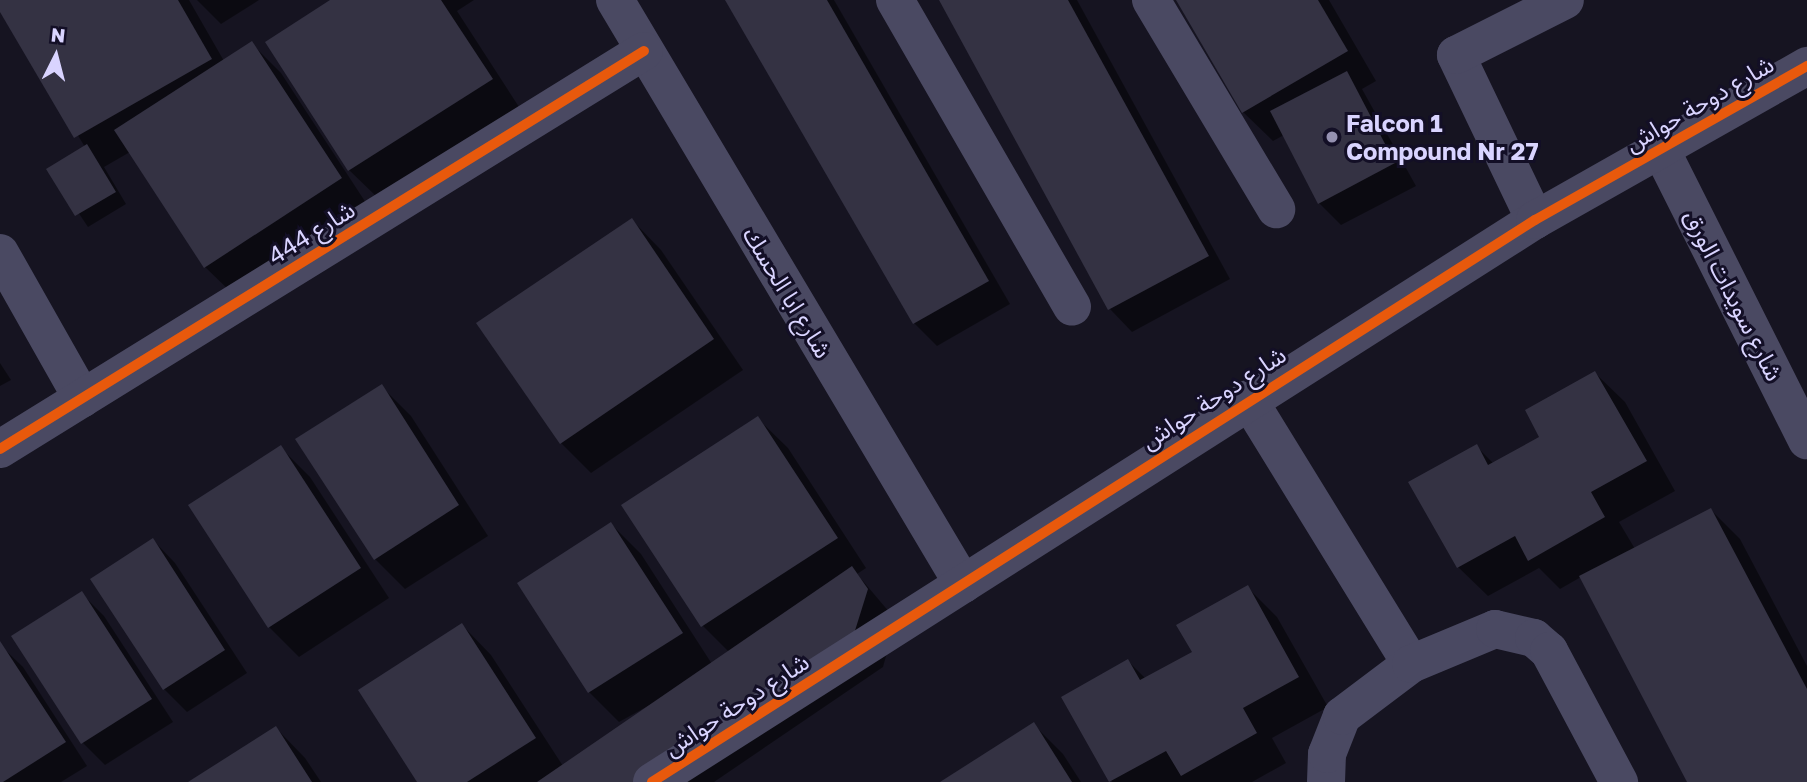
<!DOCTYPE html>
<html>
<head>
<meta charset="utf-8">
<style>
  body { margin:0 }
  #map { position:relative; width:1807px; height:782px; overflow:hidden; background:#161421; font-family:"Golos Text","Noto Sans Arabic",sans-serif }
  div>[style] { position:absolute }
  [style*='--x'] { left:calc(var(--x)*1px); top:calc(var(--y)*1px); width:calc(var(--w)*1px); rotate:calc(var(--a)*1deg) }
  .shadow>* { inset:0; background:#0007 }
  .building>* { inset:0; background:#343243 }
  .minor>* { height:38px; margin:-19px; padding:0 19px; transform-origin:19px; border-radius:19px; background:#4a4962 }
  .cycleway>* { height:10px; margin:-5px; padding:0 5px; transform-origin:5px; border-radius:5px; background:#e8590c }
  .dots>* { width:19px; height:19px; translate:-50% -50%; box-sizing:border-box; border:4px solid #130f26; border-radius:50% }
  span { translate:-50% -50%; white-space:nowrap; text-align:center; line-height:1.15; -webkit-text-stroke:6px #130f26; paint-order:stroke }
  .street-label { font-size:24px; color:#d9d4ff }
  .poi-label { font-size:24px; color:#d9d4ff; font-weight:700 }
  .left { translate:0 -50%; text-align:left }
  .north { position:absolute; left:21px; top:21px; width:70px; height:70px; -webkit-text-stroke:5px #130f26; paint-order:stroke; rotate:6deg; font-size:19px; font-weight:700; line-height:28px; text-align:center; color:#d9d4ff }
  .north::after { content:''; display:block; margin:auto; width:24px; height:32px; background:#d9d4ff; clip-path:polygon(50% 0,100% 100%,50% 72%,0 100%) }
</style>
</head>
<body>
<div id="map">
  <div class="shadow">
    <i style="clip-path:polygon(0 0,189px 0,224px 61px,251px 43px,281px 73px,370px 209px,235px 296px,205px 267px,130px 152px,104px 167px,126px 204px,88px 227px,49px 169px,85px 147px,0 9px)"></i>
    <i style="clip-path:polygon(197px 0,259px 0,221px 24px)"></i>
    <i style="clip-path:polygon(332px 0,474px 0,457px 11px,521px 110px,379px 199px,349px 170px)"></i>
    <i style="clip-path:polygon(727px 0,834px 0,1010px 304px,937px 346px,914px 323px)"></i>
    <i style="clip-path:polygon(941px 0,1077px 0,1230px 279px,1132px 332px,1110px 309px)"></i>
    <i style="clip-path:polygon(1178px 0,1329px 0,1376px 81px,1362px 89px,1416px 186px,1341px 225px,1319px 203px,1284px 135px,1273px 141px,1243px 112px)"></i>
    <i style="clip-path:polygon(632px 220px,661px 250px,743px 370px,591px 473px,561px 443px)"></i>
    <i style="clip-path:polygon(0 363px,11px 380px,0 386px)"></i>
    <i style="clip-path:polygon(1595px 373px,1625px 402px,1675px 491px,1619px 522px,1635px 549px,1711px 510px,1740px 539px,1807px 666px,1807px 782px,1689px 782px,1581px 577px,1560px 589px,1539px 568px,1488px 596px,1458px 567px,1476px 446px,1494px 464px,1541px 438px)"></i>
    <i style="clip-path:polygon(381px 386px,411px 416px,488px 536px,405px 589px,375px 559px,298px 440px)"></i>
    <i style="clip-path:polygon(758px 419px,788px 448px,866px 568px,857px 574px,896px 620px,883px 667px,714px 782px,420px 782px,462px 625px,491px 655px,563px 766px,666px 696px,619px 722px,589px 692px,611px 524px,641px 554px,712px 664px,729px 652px,702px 625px)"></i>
    <i style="clip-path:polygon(280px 447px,310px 477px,389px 598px,299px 657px,269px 627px)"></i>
    <i style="clip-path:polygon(153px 540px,175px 563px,247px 673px,187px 712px,164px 689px)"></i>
    <i style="clip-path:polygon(1248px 588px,1277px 617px,1328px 707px,1272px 738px,1286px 763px,1252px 782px,1112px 782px,1063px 698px,1128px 661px,1146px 679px,1194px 653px)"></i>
    <i style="clip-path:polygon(82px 594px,104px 616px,173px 722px,105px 765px,83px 743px,14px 637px)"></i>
    <i style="clip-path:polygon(0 645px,23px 667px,87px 766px,61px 782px,0 782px)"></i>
    <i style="clip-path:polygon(1033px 724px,1063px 754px,1081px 782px,944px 782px)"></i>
    <i style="clip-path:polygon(276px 728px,305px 758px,321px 782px,191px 782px)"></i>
  </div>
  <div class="building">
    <i style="clip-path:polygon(0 0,178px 0,212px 59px,74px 138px,0 12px)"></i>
    <i style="clip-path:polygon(330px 0,441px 0,493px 79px,348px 171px,265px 42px)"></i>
    <i style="clip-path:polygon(725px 0,827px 0,989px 281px,913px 324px)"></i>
    <i style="clip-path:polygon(939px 0,1068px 0,1209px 256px,1108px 310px)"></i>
    <i style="clip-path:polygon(1176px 0,1318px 0,1348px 51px,1242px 113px)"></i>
    <i style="clip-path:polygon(252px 41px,342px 178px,204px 268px,114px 130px)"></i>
    <i style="clip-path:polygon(1347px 71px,1395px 163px,1318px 204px,1270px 111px)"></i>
    <i style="clip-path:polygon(87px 144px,116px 192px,75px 216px,46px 169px)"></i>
    <i style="clip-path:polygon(632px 218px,714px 339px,560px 444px,476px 323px)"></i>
    <i style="clip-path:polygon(1595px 371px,1647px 461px,1591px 492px,1605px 517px,1528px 561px,1515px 536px,1457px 568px,1408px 482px,1477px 444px,1488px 465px,1539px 437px,1525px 410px)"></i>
    <i style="clip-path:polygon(382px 384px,459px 505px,374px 560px,295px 439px)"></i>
    <i style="clip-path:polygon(758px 416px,838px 538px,701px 627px,621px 505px)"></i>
    <i style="clip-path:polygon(281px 445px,361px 568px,268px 628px,188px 505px)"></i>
    <i style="clip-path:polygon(1711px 508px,1807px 689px,1807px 782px,1687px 782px,1579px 576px)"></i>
    <i style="clip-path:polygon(611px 522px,683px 633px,588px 693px,517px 583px)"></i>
    <i style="clip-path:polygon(153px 538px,225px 650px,163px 690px,90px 579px)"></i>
    <i style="clip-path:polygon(852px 566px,868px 589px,853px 637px,642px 782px,537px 782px)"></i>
    <i style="clip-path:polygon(1248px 585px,1299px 677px,1243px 708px,1257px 733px,1181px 776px,1166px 751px,1109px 782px,1061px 697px,1128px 659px,1140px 680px,1192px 652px,1176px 625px)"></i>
    <i style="clip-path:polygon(82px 591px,152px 699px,81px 744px,11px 636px)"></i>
    <i style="clip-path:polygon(462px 623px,536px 738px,467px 782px,417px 782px,358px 690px)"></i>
    <i style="clip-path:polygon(0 641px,66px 742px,3px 782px,0 782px)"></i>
    <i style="clip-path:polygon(1034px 722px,1072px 782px,940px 782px)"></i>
    <i style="clip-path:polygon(276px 726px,312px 782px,188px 782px)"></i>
  </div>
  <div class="minor">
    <i style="--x:615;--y:0;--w:680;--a:59.21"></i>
    <i style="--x:895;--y:0;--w:354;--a:60"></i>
    <i style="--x:1151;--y:0;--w:244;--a:59.1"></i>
    <i style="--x:1661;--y:150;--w:325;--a:63.3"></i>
    <i style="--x:1535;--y:220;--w:183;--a:-115.6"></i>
    <i style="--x:1456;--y:55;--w:122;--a:-26.8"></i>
    <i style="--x:0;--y:253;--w:167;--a:60.5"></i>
    <i style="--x:1248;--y:399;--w:311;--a:58.4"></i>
    <i style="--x:0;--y:449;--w:757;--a:-31.72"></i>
    <i style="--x:652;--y:782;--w:1047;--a:-32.48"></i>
    <i style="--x:1535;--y:220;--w:313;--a:-29.5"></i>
    <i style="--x:1326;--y:782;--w:28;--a:-88"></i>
    <i style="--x:1327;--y:754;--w:41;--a:-68.5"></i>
    <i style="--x:1342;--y:716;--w:86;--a:-37"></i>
    <i style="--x:1411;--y:664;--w:91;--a:-22.6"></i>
    <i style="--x:1495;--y:629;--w:40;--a:13"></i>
    <i style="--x:1534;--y:638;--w:20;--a:41"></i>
    <i style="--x:1549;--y:651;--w:149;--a:61.9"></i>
  </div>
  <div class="cycleway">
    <i style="--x:0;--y:449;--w:757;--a:-31.72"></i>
    <i style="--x:652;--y:782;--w:1047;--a:-32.48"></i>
    <i style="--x:1535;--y:220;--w:313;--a:-29.5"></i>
  </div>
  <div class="dots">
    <i style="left:1332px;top:137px;background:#9591b1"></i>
  </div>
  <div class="street-label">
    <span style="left:1699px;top:103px;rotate:-30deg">شارع دوحة حواش</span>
    <span style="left:311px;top:232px;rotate:-32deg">شارع 444</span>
    <span style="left:788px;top:292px;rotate:59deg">شارع ابا الحسك</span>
    <span style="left:1734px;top:295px;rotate:63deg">شارع سويدات الورق</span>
    <span style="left:1213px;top:397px;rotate:-33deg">شارع دوحة حواش</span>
    <span style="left:736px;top:704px;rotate:-33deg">شارع دوحة حواش</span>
  </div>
  <div class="poi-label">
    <span class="left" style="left:1346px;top:137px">Falcon 1<br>Compound Nr 27</span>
  </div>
  <div class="north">N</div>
</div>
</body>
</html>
